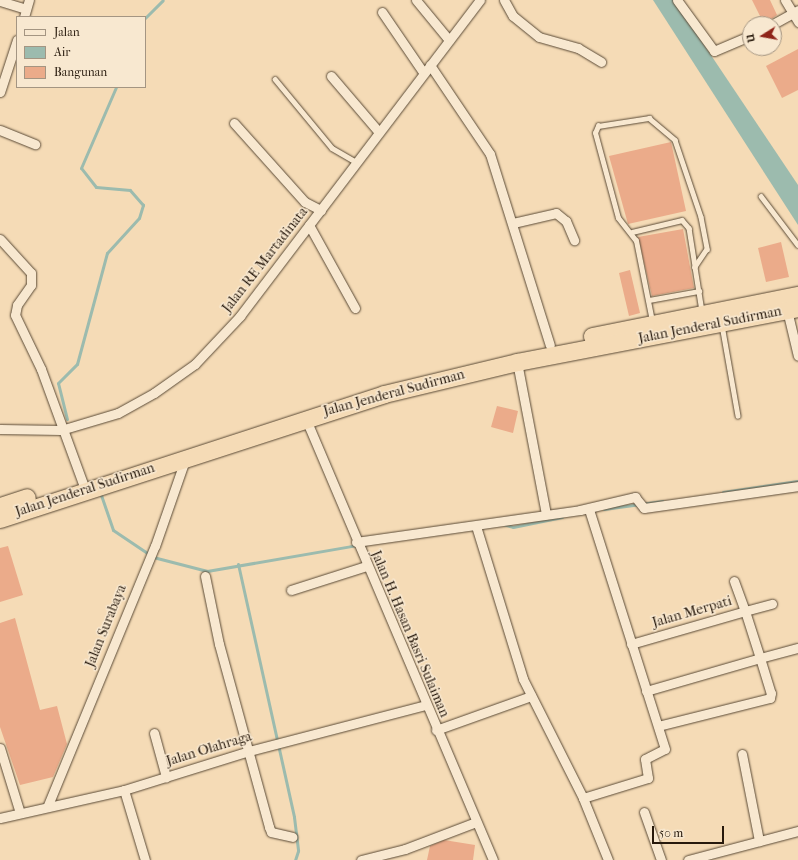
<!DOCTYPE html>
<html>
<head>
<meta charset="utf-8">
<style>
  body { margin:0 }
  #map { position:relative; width:798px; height:860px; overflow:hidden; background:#f5dbb6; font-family:"IM FELL French Canon",serif }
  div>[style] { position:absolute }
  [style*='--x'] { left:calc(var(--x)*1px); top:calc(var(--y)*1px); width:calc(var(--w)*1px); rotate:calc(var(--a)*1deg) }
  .water>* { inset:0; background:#9cbbae }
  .stream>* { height:3px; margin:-1.5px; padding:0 1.5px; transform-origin:1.5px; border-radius:1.5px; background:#9cbbae }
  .building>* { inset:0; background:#ebab8a }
  .roads { filter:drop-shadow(0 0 1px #5a4a36) drop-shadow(0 0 1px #5a4a36) }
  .lane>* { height:4.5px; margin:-2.25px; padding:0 2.25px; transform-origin:2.25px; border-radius:2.25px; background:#f8e8d0 }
  .street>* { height:9px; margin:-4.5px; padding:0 4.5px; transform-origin:4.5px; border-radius:4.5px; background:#f8e8d0 }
  .highway>* { height:17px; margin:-8.5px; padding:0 8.5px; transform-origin:8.5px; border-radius:8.5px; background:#f5dbb6 }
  span { translate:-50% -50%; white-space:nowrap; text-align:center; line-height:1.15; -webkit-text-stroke:3px #f8e8d0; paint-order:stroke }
  .street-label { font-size:14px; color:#27190c }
  .legend { position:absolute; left:16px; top:16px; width:130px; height:72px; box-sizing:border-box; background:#f8e8d0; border:1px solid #a49582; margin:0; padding:5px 7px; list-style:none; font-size:12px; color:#27190c }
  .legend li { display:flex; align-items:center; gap:8px; height:20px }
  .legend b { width:20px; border:1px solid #a49582 }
  .north { position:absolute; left:742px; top:16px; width:40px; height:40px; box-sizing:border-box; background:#f8e8d0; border:1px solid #a49582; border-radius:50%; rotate:259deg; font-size:11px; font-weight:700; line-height:16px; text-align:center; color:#27190c }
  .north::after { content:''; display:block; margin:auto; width:14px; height:18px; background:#8f2418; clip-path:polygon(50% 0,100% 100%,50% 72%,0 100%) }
  .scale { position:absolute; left:652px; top:826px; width:72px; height:18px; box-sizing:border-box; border:2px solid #27190c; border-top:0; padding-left:5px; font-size:12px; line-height:14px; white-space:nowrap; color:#27190c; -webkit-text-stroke:3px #f8e8d0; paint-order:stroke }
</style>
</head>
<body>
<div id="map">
  <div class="water">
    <i style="clip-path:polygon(653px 0,674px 0,798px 185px,798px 225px)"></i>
  </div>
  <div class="stream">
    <i style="--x:145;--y:18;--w:25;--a:-45"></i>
    <i style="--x:67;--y:419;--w:37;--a:-104"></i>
    <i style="--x:58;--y:383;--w:27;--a:-45"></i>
    <i style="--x:77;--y:364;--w:115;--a:-74.9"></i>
    <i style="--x:107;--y:253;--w:47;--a:-47.6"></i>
    <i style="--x:139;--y:218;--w:14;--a:-73"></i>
    <i style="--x:143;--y:205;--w:20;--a:-131"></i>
    <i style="--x:130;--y:190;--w:34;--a:-175"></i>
    <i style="--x:96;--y:187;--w:24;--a:-128"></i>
    <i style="--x:81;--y:168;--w:88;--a:-66.6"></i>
    <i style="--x:100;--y:492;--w:40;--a:71.1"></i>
    <i style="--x:113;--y:530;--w:48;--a:34"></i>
    <i style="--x:153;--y:557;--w:56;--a:14.5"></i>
    <i style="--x:207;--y:571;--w:152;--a:-9.8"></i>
    <i style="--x:723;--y:492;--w:76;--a:-8.3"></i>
    <i style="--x:604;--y:509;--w:59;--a:-7.9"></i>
    <i style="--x:503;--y:524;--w:10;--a:17"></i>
    <i style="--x:513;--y:527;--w:50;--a:-11.5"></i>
    <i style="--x:238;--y:564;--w:259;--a:77.5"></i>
    <i style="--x:294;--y:817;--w:34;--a:83"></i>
    <i style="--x:298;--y:851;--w:9;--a:108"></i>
  </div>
  <div class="building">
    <i style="clip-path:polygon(752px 0,770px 0,777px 15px,764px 24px)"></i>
    <i style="clip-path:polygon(798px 49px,798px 90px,782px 98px,766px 66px)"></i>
    <i style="clip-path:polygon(671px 142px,686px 211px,628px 224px,609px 156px)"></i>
    <i style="clip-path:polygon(683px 229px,694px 288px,652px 296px,638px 237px)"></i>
    <i style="clip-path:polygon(781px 242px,789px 277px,766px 282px,758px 248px)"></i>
    <i style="clip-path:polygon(630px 270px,640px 313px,629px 316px,619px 273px)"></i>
    <i style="clip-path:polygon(497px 406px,518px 411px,513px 433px,491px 427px)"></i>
    <i style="clip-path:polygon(8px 546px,23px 595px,0 602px,0 548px)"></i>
    <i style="clip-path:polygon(15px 618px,40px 710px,57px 706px,67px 744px,53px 777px,20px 785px,0 727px,0 623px)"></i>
    <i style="clip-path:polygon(444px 840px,475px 845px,473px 860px,427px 860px,430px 846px)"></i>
  </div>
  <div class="roads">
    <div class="lane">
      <i style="--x:275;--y:79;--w:89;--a:50.4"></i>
      <i style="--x:332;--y:148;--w:28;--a:30"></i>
      <i style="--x:761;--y:196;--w:61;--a:52.9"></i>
      <i style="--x:632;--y:232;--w:51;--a:-13.5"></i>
      <i style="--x:682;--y:220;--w:11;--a:49"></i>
      <i style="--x:689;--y:228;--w:39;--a:81"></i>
      <i style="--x:649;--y:300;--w:51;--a:-10.2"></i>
      <i style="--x:652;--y:321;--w:82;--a:-101.3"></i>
      <i style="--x:636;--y:241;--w:29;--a:-128"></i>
      <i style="--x:618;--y:218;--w:88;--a:-105.1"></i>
      <i style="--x:595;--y:133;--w:8;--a:-67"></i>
      <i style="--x:598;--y:126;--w:52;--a:-8.9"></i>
      <i style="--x:649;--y:118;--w:34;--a:40"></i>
      <i style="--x:675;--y:140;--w:81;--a:71.3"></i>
      <i style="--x:701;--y:217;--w:33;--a:79"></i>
      <i style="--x:707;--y:249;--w:22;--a:124"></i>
      <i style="--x:695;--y:267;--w:45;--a:81"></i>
      <i style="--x:722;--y:325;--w:92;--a:80"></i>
    </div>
    <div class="street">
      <i style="--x:416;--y:0;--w:52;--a:50.5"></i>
      <i style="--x:504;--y:0;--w:18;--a:61"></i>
      <i style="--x:513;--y:16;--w:33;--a:39"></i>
      <i style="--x:539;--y:37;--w:41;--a:15.8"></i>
      <i style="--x:578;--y:48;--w:27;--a:31"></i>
      <i style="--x:677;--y:0;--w:63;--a:54"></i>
      <i style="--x:714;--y:51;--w:39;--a:-23"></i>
      <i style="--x:785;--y:0;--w:26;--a:59"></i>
      <i style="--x:0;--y:1;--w:27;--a:17"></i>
      <i style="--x:382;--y:12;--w:73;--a:55.7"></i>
      <i style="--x:24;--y:17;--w:18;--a:-74"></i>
      <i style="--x:773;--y:24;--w:29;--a:-29"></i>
      <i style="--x:430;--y:65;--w:107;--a:56"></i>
      <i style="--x:490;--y:154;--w:200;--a:72.6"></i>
      <i style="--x:331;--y:76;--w:72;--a:49.5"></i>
      <i style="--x:0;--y:92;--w:55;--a:-71.9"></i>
      <i style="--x:234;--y:123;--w:106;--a:48.1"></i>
      <i style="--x:305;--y:202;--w:18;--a:27"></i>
      <i style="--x:0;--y:130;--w:38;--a:22"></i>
      <i style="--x:513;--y:223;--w:44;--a:-13.1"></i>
      <i style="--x:556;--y:213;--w:13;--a:39"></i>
      <i style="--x:566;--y:221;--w:21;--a:67"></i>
      <i style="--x:309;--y:225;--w:95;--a:61"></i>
      <i style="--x:0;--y:239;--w:46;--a:47.6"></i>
      <i style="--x:31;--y:273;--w:12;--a:90"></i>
      <i style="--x:31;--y:285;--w:24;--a:125"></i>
      <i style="--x:17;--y:305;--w:10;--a:101"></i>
      <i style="--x:15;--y:315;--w:60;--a:64.3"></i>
      <i style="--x:41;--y:369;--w:128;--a:69.9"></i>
      <i style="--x:787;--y:310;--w:47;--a:76.6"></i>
      <i style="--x:517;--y:362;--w:155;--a:79.2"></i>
      <i style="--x:305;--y:417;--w:481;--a:67"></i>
      <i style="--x:0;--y:429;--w:61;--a:0.9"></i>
      <i style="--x:61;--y:430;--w:59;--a:-16.6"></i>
      <i style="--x:118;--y:413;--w:41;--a:-29.1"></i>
      <i style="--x:154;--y:393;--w:50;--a:-35.3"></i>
      <i style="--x:195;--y:364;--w:66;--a:-46.8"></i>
      <i style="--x:240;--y:316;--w:397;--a:-52.8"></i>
      <i style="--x:476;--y:526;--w:160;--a:72.9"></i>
      <i style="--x:523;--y:679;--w:133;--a:63.2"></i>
      <i style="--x:583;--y:798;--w:67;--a:68"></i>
      <i style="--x:356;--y:542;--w:226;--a:-8.1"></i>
      <i style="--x:580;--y:510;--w:57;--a:-13.3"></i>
      <i style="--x:635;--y:497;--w:14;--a:51"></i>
      <i style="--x:644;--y:508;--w:156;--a:-8.1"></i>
      <i style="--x:205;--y:576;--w:69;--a:78.4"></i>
      <i style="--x:219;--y:644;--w:190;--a:74.7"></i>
      <i style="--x:269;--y:827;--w:5;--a:68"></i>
      <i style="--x:271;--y:832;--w:22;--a:13"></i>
      <i style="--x:734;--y:581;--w:32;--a:70"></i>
      <i style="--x:745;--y:611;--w:28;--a:-15"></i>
      <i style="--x:291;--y:590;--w:79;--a:-17.7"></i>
      <i style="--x:631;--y:644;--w:119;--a:-16.1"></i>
      <i style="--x:745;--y:611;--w:49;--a:72.3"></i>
      <i style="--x:760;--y:658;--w:39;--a:-15"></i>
      <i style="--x:646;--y:691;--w:119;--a:-16.1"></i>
      <i style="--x:760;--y:658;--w:37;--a:73"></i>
      <i style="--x:771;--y:693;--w:5;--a:101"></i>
      <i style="--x:770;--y:698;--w:115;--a:166"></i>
      <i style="--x:436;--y:730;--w:101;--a:-19.7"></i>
      <i style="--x:154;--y:733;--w:46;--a:74.7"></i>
      <i style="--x:0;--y:748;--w:68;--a:72.9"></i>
      <i style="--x:742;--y:754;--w:89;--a:78.9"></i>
      <i style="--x:124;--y:790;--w:73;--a:73.3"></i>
      <i style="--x:583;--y:798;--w:68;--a:-17.1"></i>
      <i style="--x:648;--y:778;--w:19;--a:-99"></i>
      <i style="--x:645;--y:759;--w:22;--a:-27"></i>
      <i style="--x:665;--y:749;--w:252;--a:-107.6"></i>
      <i style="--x:48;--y:805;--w:280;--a:-67.6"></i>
      <i style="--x:155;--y:546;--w:94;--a:-70.8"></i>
      <i style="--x:644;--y:812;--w:51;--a:70.5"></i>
      <i style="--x:0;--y:818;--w:127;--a:-12.7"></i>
      <i style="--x:124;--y:790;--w:131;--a:-17.3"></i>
      <i style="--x:249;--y:751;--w:182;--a:-14.6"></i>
      <i style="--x:361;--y:860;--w:45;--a:-14"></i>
      <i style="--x:405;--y:849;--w:76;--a:-20.8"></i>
      <i style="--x:688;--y:860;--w:114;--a:-14.8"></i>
    </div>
    <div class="highway">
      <i style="--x:592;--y:336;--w:210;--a:-11.3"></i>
      <i style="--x:0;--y:506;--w:28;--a:-18"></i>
      <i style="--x:0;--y:519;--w:404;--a:-18"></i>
      <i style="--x:384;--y:394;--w:137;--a:-13.5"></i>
      <i style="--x:517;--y:362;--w:286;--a:-10.9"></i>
    </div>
  </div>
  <div class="street-label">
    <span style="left:265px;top:260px;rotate:-52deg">Jalan RE Martadinata</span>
    <span style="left:710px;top:325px;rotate:-11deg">Jalan Jenderal Sudirman</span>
    <span style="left:394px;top:393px;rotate:-15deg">Jalan Jenderal Sudirman</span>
    <span style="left:85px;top:490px;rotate:-18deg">Jalan Jenderal Sudirman</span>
    <span style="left:692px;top:612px;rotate:-16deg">Jalan Merpati</span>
    <span style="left:106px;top:626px;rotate:-68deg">Jalan Surabaya</span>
    <span style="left:410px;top:634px;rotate:67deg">Jalan H. Hasan Basri Sulaiman</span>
    <span style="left:209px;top:749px;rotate:-17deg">Jalan Olahraga</span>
  </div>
  <ul class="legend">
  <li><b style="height:5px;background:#f8e8d0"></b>Jalan</li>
  <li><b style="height:11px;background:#9cbbae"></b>Air</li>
  <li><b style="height:11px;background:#ebab8a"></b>Bangunan</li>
  </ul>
  <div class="north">U</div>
  <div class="scale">50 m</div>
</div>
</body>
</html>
